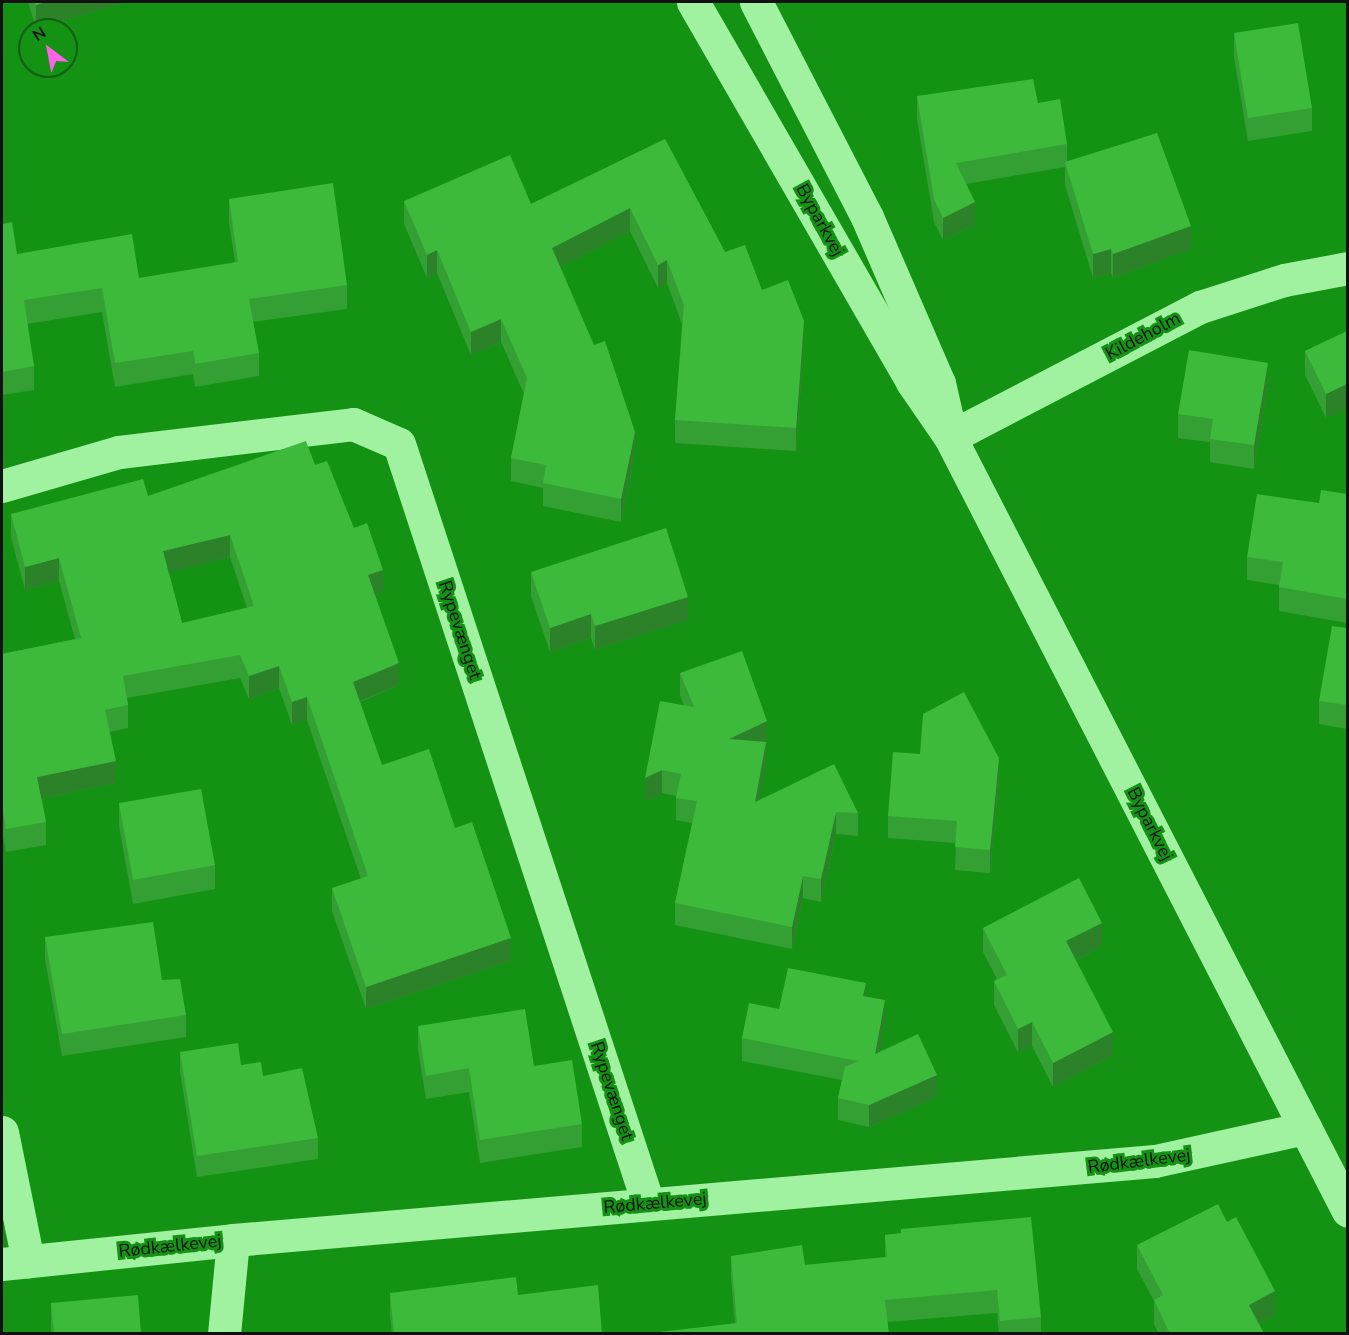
<!DOCTYPE html>
<html>
<head>
<meta charset="utf-8">
<style>
  body { margin:0 }
  #map { position:relative; width:1349px; height:1335px; overflow:hidden; background:#139213; font-family:"Nunito Sans",sans-serif }
  div>[style] { position:absolute }
  [style*='--x'] { left:calc(var(--x)*1px); top:calc(var(--y)*1px); width:calc(var(--w)*1px); rotate:calc(var(--a)*1deg) }
  .minor>* { height:33px; margin:-16.5px; padding:0 16.5px; transform-origin:16.5px; border-radius:16.5px; background:#a1f2a0 }
  .tertiary>* { height:33px; margin:-16.5px; padding:0 16.5px; transform-origin:16.5px; border-radius:16.5px; background:#a1f2a0 }
  .wall>* { inset:0; background:#34a033 }
  .shaded-wall>* { inset:0; background:#2b8229 }
  .building>* { inset:0; background:#3dba3b }
  span { translate:-50% -50%; white-space:nowrap; text-align:center; line-height:1.15; -webkit-text-stroke:6px #139213; paint-order:stroke }
  .street-label { font-size:18px; color:#111 }
  .frame { position:absolute; inset:0; border:3px solid #111; pointer-events:none }
  .north { position:absolute; left:18px; top:18px; width:60px; height:60px; box-sizing:border-box; background:#139213; border:2px solid #125e12; border-radius:50%; rotate:328deg; font-size:16px; font-weight:700; line-height:24px; text-align:center; color:#111 }
  .north::after { content:''; display:block; margin:auto; width:21px; height:27px; background:#ff61e8; clip-path:polygon(50% 0,100% 100%,50% 72%,0 100%) }
</style>
</head>
<body>
<div id="map">
  <div class="minor">
    <i style="--x:950;--y:437;--w:282;--a:-27.5"></i>
    <i style="--x:1200;--y:307;--w:88;--a:-17.8"></i>
    <i style="--x:1284;--y:280;--w:65;--a:-10.6"></i>
    <i style="--x:2;--y:486;--w:122;--a:-16.2"></i>
    <i style="--x:119;--y:452;--w:236;--a:-6.8"></i>
    <i style="--x:353;--y:424;--w:50;--a:23.5"></i>
    <i style="--x:399;--y:444;--w:799;--a:71.84"></i>
    <i style="--x:2;--y:1132;--w:132;--a:78.6"></i>
    <i style="--x:2;--y:1264;--w:232;--a:-5.9"></i>
    <i style="--x:233;--y:1240;--w:925;--a:-4.9"></i>
    <i style="--x:1155;--y:1161;--w:154;--a:-12.4"></i>
    <i style="--x:224;--y:1334;--w:94;--a:-84.5"></i>
  </div>
  <div class="tertiary">
    <i style="--x:693;--y:2;--w:439;--a:60"></i>
    <i style="--x:912;--y:382;--w:67;--a:55.4"></i>
    <i style="--x:950;--y:437;--w:870;--a:62.79"></i>
    <i style="--x:756;--y:2;--w:242;--a:62.7"></i>
    <i style="--x:867;--y:217;--w:181;--a:66.6"></i>
    <i style="--x:939;--y:383;--w:41;--a:77.3"></i>
  </div>
  <div class="wall">
    <i style="clip-path:polygon(28px 2px,128px 2px,36px 28px)"></i>
    <i style="clip-path:polygon(1234px 33px,1312px 108px,1312px 131px,1248px 141px,1234px 57px)"></i>
    <i style="clip-path:polygon(917px 96px,1038px 103px,1067px 144px,1067px 161px,1191px 249px,1113px 278px,1111px 273px,1093px 278px,1065px 185px,1065px 167px,966px 184px,975px 225px,943px 240px,934px 222px,917px 119px)"></i>
    <i style="clip-path:polygon(665px 139px,725px 252px,762px 290px,804px 344px,796px 451px,675px 443px,675px 420px,682px 324px,667px 283px,658px 288px,630px 231px,560px 267px,635px 455px,621px 522px,543px 506px,543px 488px,511px 481px,511px 458px,524px 394px,501px 342px,471px 355px,437px 273px,427px 278px,404px 224px,404px 201px,531px 204px)"></i>
    <i style="clip-path:polygon(229px 199px,347px 285px,347px 309px,253px 322px,259px 353px,259px 376px,195px 387px,193px 374px,115px 387px,102px 312px,27px 324px,34px 366px,34px 390px,2px 395px,2px 224px,17px 254px,139px 278px,235px 262px,229px 223px)"></i>
    <i style="clip-path:polygon(1347px 331px,1326px 418px,1305px 375px,1305px 351px)"></i>
    <i style="clip-path:polygon(1268px 386px,1254px 469px,1210px 462px,1210px 442px,1178px 438px,1178px 414px)"></i>
    <i style="clip-path:polygon(evenodd,315px 465px,354px 528px,383px 592px,375px 595px,399px 685px,360px 702px,382px 765px,455px 828px,511px 961px,366px 1009px,332px 911px,332px 888px,361px 879px,307px 720px,292px 725px,279px 688px,249px 699px,240px 678px,127px 698px,128px 705px,128px 728px,110px 732px,116px 783px,42px 799px,46px 822px,46px 845px,6px 852px,2px 831px,2px 654px,75px 639px,59px 581px,25px 590px,11px 537px,11px 514px,148px 496px,315px 465px,230px 557px,247px 608px,182px 623px,169px 572px,230px 557px)"></i>
    <i style="clip-path:polygon(1347px 494px,1347px 623px,1279px 611px,1279px 585px,1247px 580px,1247px 557px,1319px 503px)"></i>
    <i style="clip-path:polygon(531px 572px,688px 620px,595px 650px,591px 638px,550px 652px,531px 596px)"></i>
    <i style="clip-path:polygon(1347px 628px,1347px 729px,1319px 724px,1319px 701px)"></i>
    <i style="clip-path:polygon(680px 673px,767px 743px,766px 744px,766px 764px,759px 800px,858px 813px,858px 836px,836px 834px,821px 902px,803px 898px,792px 949px,675px 925px,675px 903px,692px 823px,676px 820px,676px 796px,662px 793px,645px 801px,684px 706px,680px 695px)"></i>
    <i style="clip-path:polygon(999px 780px,990px 873px,955px 870px,956px 843px,888px 838px,888px 816px)"></i>
    <i style="clip-path:polygon(119px 803px,215px 865px,215px 889px,133px 904px,119px 826px)"></i>
    <i style="clip-path:polygon(983px 928px,1102px 946px,1076px 960px,1113px 1055px,1053px 1087px,1032px 1046px,1018px 1052px,994px 1005px,994px 981px,997px 979px,983px 952px)"></i>
    <i style="clip-path:polygon(45px 937px,162px 980px,186px 1015px,186px 1037px,62px 1056px,45px 959px)"></i>
    <i style="clip-path:polygon(866px 997px,885px 1023px,879px 1052px,937px 1097px,869px 1127px,838px 1120px,838px 1098px,842px 1080px,742px 1061px,742px 1038px,779px 1009px)"></i>
    <i style="clip-path:polygon(418px 1026px,534px 1066px,582px 1124px,582px 1147px,480px 1163px,469px 1092px,426px 1099px,418px 1050px)"></i>
    <i style="clip-path:polygon(180px 1052px,241px 1065px,263px 1076px,318px 1138px,318px 1159px,197px 1177px,180px 1072px)"></i>
    <i style="clip-path:polygon(901px 1233px,1041px 1317px,1041px 1334px,999px 1334px,997px 1313px,887px 1322px,735px 1324px,731px 1279px,731px 1256px,805px 1265px,885px 1257px,885px 1235px)"></i>
    <i style="clip-path:polygon(1137px 1245px,1275px 1315px,1259px 1323px,1264px 1334px,1159px 1334px,1154px 1324px,1154px 1301px,1137px 1269px)"></i>
    <i style="clip-path:polygon(390px 1293px,518px 1295px,602px 1334px,392px 1334px,390px 1316px)"></i>
    <i style="clip-path:polygon(51px 1303px,141px 1334px,51px 1334px)"></i>
  </div>
  <div class="shaded-wall">
    <i style="clip-path:polygon(46px 2px,128px 2px,36px 28px,36px 5px)"></i>
    <i style="clip-path:polygon(975px 202px,975px 225px,943px 240px,943px 218px)"></i>
    <i style="clip-path:polygon(630px 208px,630px 231px,552px 271px,552px 248px)"></i>
    <i style="clip-path:polygon(1191px 226px,1191px 249px,1113px 278px,1113px 254px)"></i>
    <i style="clip-path:polygon(1111px 249px,1111px 273px,1093px 278px,1093px 254px)"></i>
    <i style="clip-path:polygon(437px 250px,437px 273px,427px 278px,427px 255px)"></i>
    <i style="clip-path:polygon(667px 260px,667px 283px,658px 288px,658px 265px)"></i>
    <i style="clip-path:polygon(501px 319px,501px 342px,471px 355px,471px 332px)"></i>
    <i style="clip-path:polygon(804px 321px,804px 344px,796px 451px,796px 428px)"></i>
    <i style="clip-path:polygon(1268px 363px,1268px 386px,1254px 469px,1254px 445px)"></i>
    <i style="clip-path:polygon(1347px 384px,1347px 408px,1326px 418px,1326px 394px)"></i>
    <i style="clip-path:polygon(635px 432px,635px 455px,621px 522px,621px 499px)"></i>
    <i style="clip-path:polygon(230px 535px,230px 557px,163px 574px,163px 551px)"></i>
    <i style="clip-path:polygon(59px 558px,59px 581px,25px 590px,25px 567px)"></i>
    <i style="clip-path:polygon(383px 570px,383px 592px,368px 598px,368px 575px)"></i>
    <i style="clip-path:polygon(688px 597px,688px 620px,595px 650px,595px 626px)"></i>
    <i style="clip-path:polygon(591px 614px,591px 638px,550px 652px,550px 628px)"></i>
    <i style="clip-path:polygon(399px 663px,399px 685px,353px 704px,353px 682px)"></i>
    <i style="clip-path:polygon(279px 666px,279px 688px,249px 699px,249px 676px)"></i>
    <i style="clip-path:polygon(307px 697px,307px 720px,292px 725px,292px 702px)"></i>
    <i style="clip-path:polygon(767px 721px,766px 764px,755px 825px,729px 739px)"></i>
    <i style="clip-path:polygon(999px 758px,999px 780px,990px 873px,990px 850px)"></i>
    <i style="clip-path:polygon(116px 761px,116px 783px,37px 800px,37px 777px)"></i>
    <i style="clip-path:polygon(662px 770px,662px 793px,645px 801px,645px 778px)"></i>
    <i style="clip-path:polygon(836px 812px,836px 834px,821px 902px,821px 879px)"></i>
    <i style="clip-path:polygon(803px 876px,803px 898px,792px 949px,792px 927px)"></i>
    <i style="clip-path:polygon(1102px 923px,1102px 946px,1066px 965px,1066px 941px)"></i>
    <i style="clip-path:polygon(511px 938px,511px 961px,366px 1009px,366px 987px)"></i>
    <i style="clip-path:polygon(866px 983px,866px 1006px,863px 996px)"></i>
    <i style="clip-path:polygon(885px 1000px,885px 1023px,875px 1076px,875px 1054px)"></i>
    <i style="clip-path:polygon(1032px 1022px,1032px 1046px,1018px 1052px,1018px 1029px)"></i>
    <i style="clip-path:polygon(1113px 1032px,1113px 1055px,1053px 1087px,1053px 1063px)"></i>
    <i style="clip-path:polygon(937px 1075px,937px 1097px,869px 1127px,869px 1105px)"></i>
    <i style="clip-path:polygon(1275px 1291px,1275px 1315px,1249px 1328px,1249px 1305px)"></i>
  </div>
  <div class="building">
    <i style="clip-path:polygon(35px 2px,46px 2px,36px 5px)"></i>
    <i style="clip-path:polygon(1298px 23px,1312px 108px,1248px 118px,1234px 33px)"></i>
    <i style="clip-path:polygon(1033px 79px,1038px 103px,1060px 99px,1067px 144px,956px 163px,975px 202px,943px 218px,934px 199px,917px 96px)"></i>
    <i style="clip-path:polygon(1157px 133px,1191px 226px,1113px 254px,1111px 249px,1093px 254px,1065px 162px)"></i>
    <i style="clip-path:polygon(665px 139px,725px 252px,745px 245px,762px 290px,788px 280px,804px 321px,796px 428px,675px 420px,684px 305px,667px 260px,658px 265px,630px 208px,552px 248px,594px 345px,605px 341px,635px 432px,621px 499px,543px 483px,546px 465px,511px 458px,527px 378px,501px 319px,471px 332px,437px 250px,427px 255px,404px 201px,510px 155px,531px 204px)"></i>
    <i style="clip-path:polygon(333px 183px,347px 285px,249px 299px,259px 353px,195px 364px,193px 351px,115px 363px,102px 288px,24px 300px,34px 366px,2px 372px,2px 224px,12px 222px,17px 254px,132px 234px,139px 278px,238px 262px,229px 199px)"></i>
    <i style="clip-path:polygon(1347px 331px,1347px 384px,1326px 394px,1305px 351px)"></i>
    <i style="clip-path:polygon(1189px 350px,1268px 363px,1254px 445px,1210px 439px,1213px 419px,1178px 414px)"></i>
    <i style="clip-path:polygon(evenodd,306px 441px,315px 465px,327px 461px,354px 528px,367px 523px,383px 570px,368px 575px,399px 663px,353px 682px,382px 765px,429px 749px,455px 828px,472px 822px,511px 938px,366px 987px,332px 888px,368px 876px,307px 697px,292px 702px,279px 666px,249px 676px,240px 655px,123px 676px,128px 705px,105px 710px,116px 761px,37px 777px,46px 822px,6px 829px,2px 808px,2px 654px,81px 638px,59px 558px,25px 567px,11px 514px,143px 479px,148px 496px,306px 441px,230px 535px,254px 606px,182px 623px,163px 551px,230px 535px)"></i>
    <i style="clip-path:polygon(1321px 490px,1347px 494px,1347px 599px,1279px 587px,1283px 562px,1247px 557px,1257px 494px,1319px 503px)"></i>
    <i style="clip-path:polygon(666px 528px,688px 597px,595px 626px,591px 614px,550px 628px,531px 572px)"></i>
    <i style="clip-path:polygon(1332px 626px,1347px 628px,1347px 705px,1319px 701px)"></i>
    <i style="clip-path:polygon(742px 651px,767px 721px,729px 739px,766px 742px,755px 802px,834px 764px,858px 813px,836px 812px,821px 879px,803px 876px,792px 927px,675px 903px,697px 801px,676px 798px,681px 774px,662px 770px,645px 778px,660px 701px,694px 707px,680px 673px)"></i>
    <i style="clip-path:polygon(964px 692px,999px 758px,990px 850px,955px 847px,957px 821px,888px 816px,893px 752px,920px 754px,923px 714px)"></i>
    <i style="clip-path:polygon(201px 789px,215px 865px,133px 880px,119px 803px)"></i>
    <i style="clip-path:polygon(1079px 878px,1102px 923px,1066px 941px,1113px 1032px,1053px 1063px,1032px 1022px,1018px 1029px,994px 981px,1007px 975px,983px 928px)"></i>
    <i style="clip-path:polygon(153px 922px,162px 980px,180px 979px,186px 1015px,62px 1034px,45px 937px)"></i>
    <i style="clip-path:polygon(788px 968px,866px 983px,863px 996px,885px 1000px,875px 1054px,918px 1034px,937px 1075px,869px 1105px,838px 1098px,845px 1067px,858px 1061px,742px 1038px,749px 1003px,779px 1009px)"></i>
    <i style="clip-path:polygon(525px 1009px,534px 1066px,572px 1060px,582px 1124px,480px 1140px,469px 1068px,426px 1076px,418px 1026px)"></i>
    <i style="clip-path:polygon(238px 1043px,241px 1065px,261px 1062px,263px 1076px,302px 1068px,318px 1138px,197px 1156px,180px 1052px)"></i>
    <i style="clip-path:polygon(1218px 1204px,1227px 1222px,1236px 1217px,1275px 1291px,1249px 1305px,1264px 1334px,1170px 1334px,1154px 1300px,1163px 1295px,1137px 1245px)"></i>
    <i style="clip-path:polygon(1031px 1217px,1041px 1317px,1000px 1321px,997px 1290px,885px 1300px,889px 1334px,642px 1334px,737px 1323px,731px 1256px,802px 1245px,805px 1265px,887px 1257px,885px 1235px,901px 1233px,901px 1229px)"></i>
    <i style="clip-path:polygon(516px 1277px,518px 1295px,598px 1285px,602px 1334px,394px 1334px,390px 1293px)"></i>
    <i style="clip-path:polygon(138px 1295px,141px 1334px,54px 1334px,51px 1303px)"></i>
  </div>
  <div class="street-label">
    <span style="left:820px;top:220px;rotate:61deg">Byparkvej</span>
    <span style="left:1143px;top:336px;rotate:-28deg">Kildeholm</span>
    <span style="left:460px;top:630px;rotate:72deg">Rypevænget</span>
    <span style="left:1150px;top:824px;rotate:63deg">Byparkvej</span>
    <span style="left:612px;top:1091px;rotate:72deg">Rypevænget</span>
    <span style="left:1139px;top:1161px;rotate:-7deg">Rødkælkevej</span>
    <span style="left:655px;top:1203px;rotate:-5deg">Rødkælkevej</span>
    <span style="left:170px;top:1246px;rotate:-6deg">Rødkælkevej</span>
  </div>
  <div class="frame"></div>
  <div class="north">N</div>
</div>
</body>
</html>
